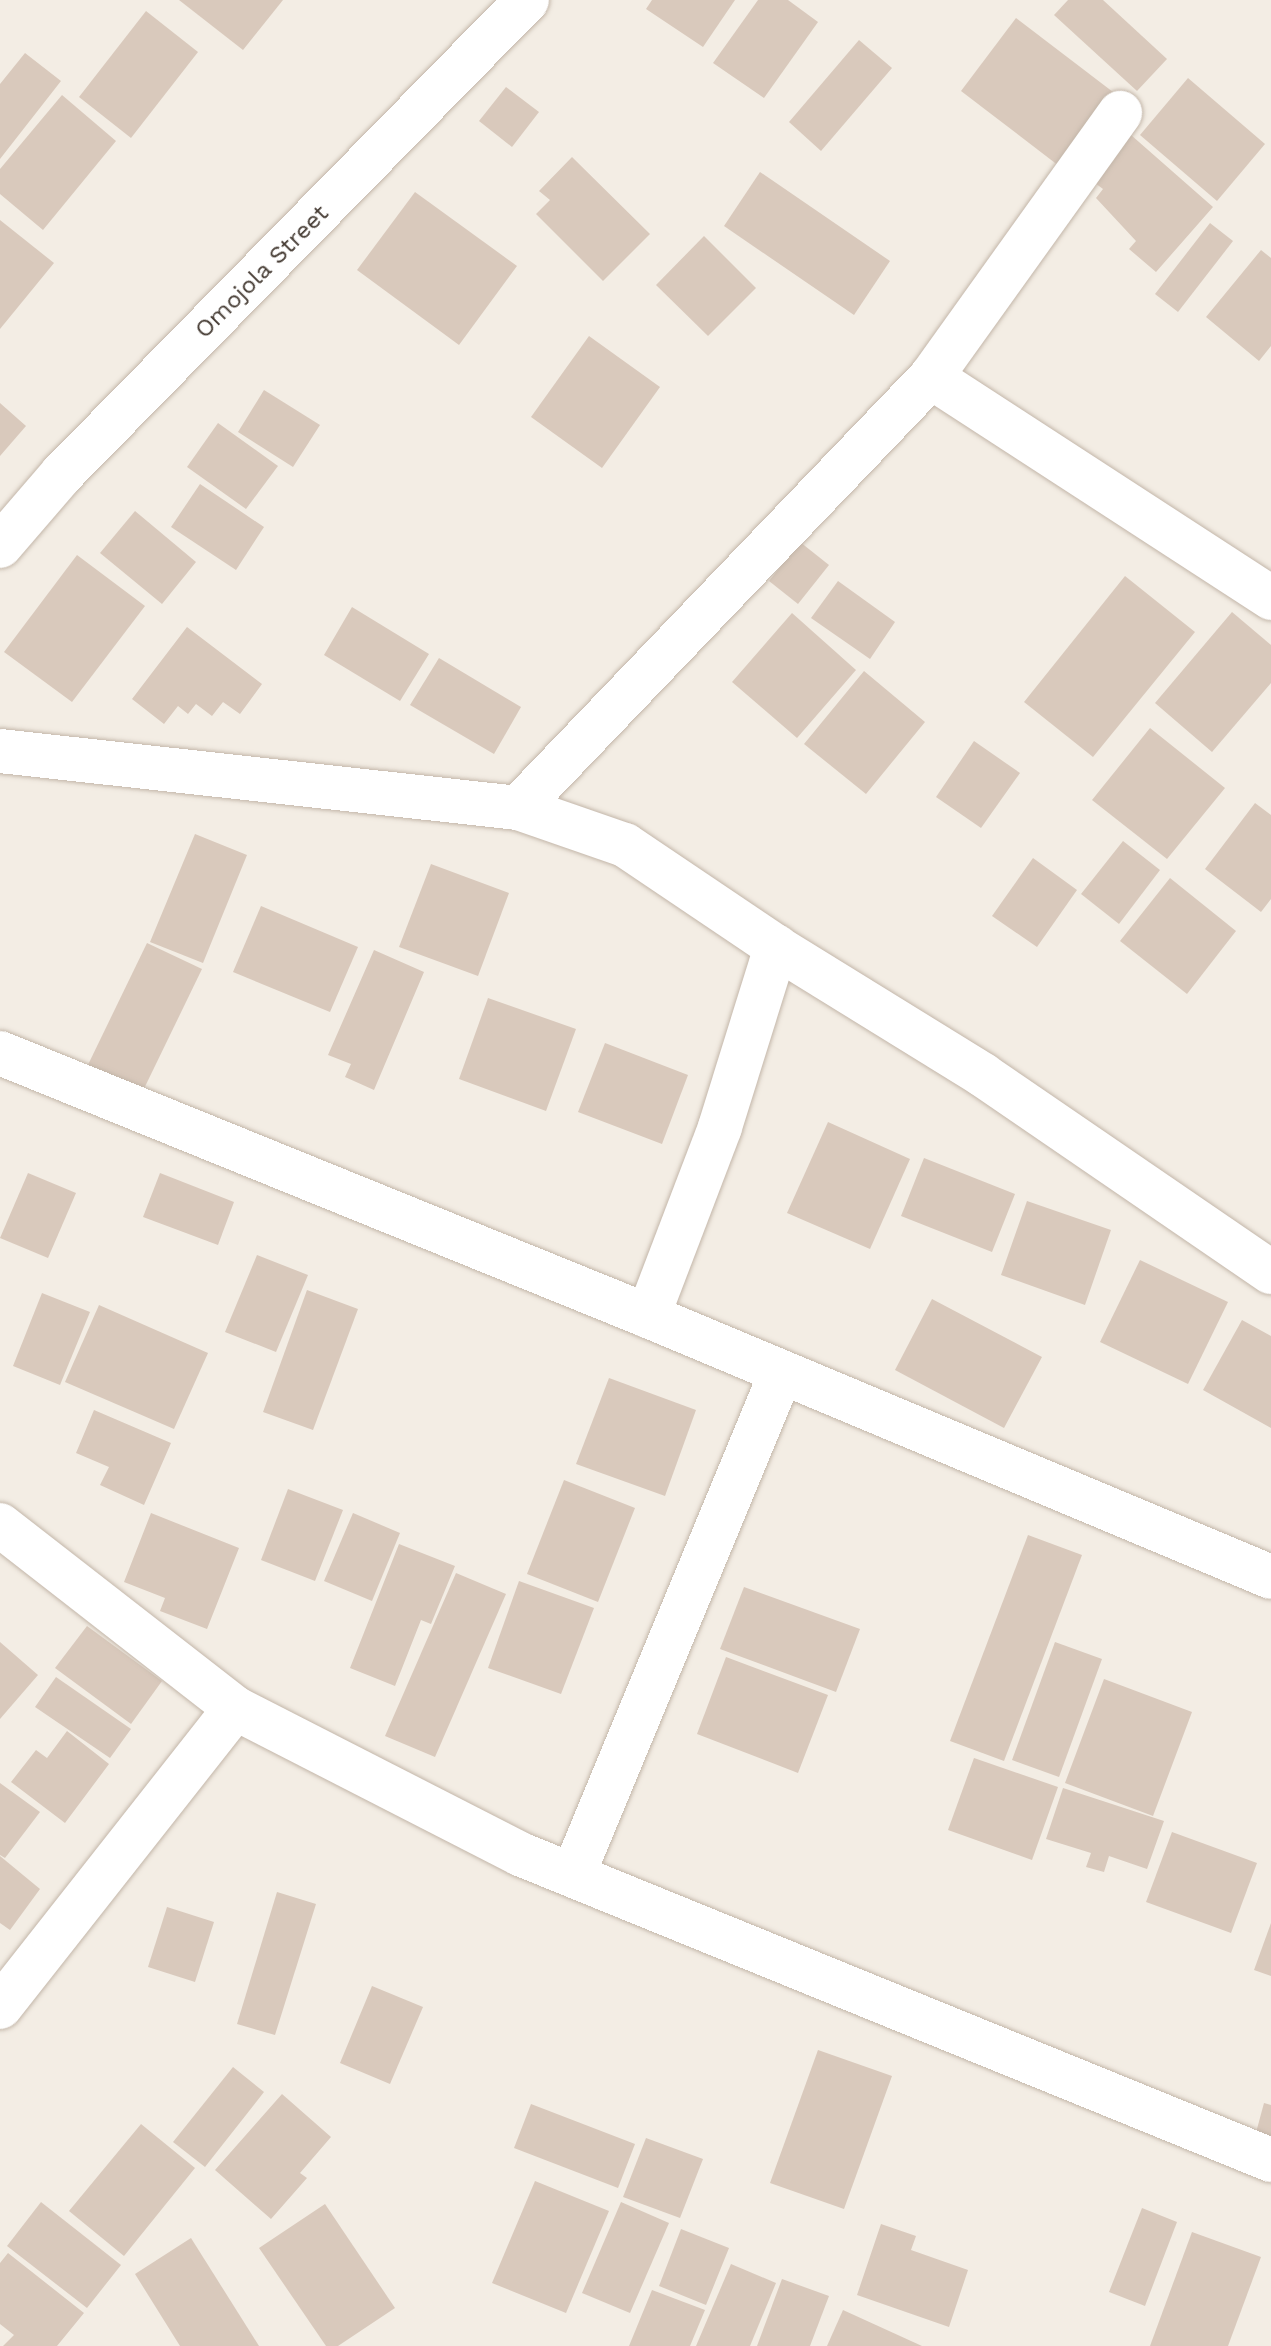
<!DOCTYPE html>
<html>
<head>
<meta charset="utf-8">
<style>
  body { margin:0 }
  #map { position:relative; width:1271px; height:2346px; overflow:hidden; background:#f3ede4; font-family:"Work Sans",sans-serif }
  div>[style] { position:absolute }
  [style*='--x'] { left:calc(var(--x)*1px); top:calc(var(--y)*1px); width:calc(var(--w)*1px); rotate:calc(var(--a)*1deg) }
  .building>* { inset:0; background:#d9c9bc }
  .roads { filter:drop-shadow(0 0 2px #c3b6a9) drop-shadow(0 0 2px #c3b6a9) }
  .minor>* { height:44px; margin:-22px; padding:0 22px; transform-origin:22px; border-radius:22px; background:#fff }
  span { translate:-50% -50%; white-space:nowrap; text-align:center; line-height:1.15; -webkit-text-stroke:8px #fff; paint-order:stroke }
  .street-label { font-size:24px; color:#463c34 }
</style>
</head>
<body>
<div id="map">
  <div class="building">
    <i style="clip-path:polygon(179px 0,283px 0,243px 50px)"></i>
    <i style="clip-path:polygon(652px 0,735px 0,703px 47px,646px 9px)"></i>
    <i style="clip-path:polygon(758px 0,788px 0,818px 22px,764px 98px,713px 63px)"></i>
    <i style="clip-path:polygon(1068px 0,1103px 0,1167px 59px,1137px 91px,1054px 15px)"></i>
    <i style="clip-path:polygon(146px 11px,198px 52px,131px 138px,79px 97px)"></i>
    <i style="clip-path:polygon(1016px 18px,1113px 92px,1059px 166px,961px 91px)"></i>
    <i style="clip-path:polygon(859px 40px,892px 68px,821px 151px,789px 122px)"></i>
    <i style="clip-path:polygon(25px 53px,61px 81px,0 159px,0 84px)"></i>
    <i style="clip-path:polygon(1188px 78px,1265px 144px,1217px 201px,1140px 135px)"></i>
    <i style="clip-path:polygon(506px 87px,539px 112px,512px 147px,479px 121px)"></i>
    <i style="clip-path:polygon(62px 95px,116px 141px,43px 230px,0 194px,0 169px)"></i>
    <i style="clip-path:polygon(1131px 135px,1213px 207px,1156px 272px,1129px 249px,1136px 241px,1096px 198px,1103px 189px,1095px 183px,1105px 172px,1101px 169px)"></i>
    <i style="clip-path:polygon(572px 157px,650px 234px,603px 281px,536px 214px,550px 200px,539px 191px)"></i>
    <i style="clip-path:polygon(760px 172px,890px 261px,854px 315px,724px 226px)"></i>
    <i style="clip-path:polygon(415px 192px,517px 266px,459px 345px,357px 270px)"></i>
    <i style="clip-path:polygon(0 220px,54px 263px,0 329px)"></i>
    <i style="clip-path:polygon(1210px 223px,1233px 241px,1178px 312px,1155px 294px)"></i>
    <i style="clip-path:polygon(704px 236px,756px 288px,708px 336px,656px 285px)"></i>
    <i style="clip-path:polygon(1261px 250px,1271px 258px,1271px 346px,1259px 361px,1206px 317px)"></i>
    <i style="clip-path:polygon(589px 336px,660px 387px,602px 468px,531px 417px)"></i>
    <i style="clip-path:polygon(264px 390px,320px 425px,293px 467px,238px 432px)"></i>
    <i style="clip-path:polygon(0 403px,26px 426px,0 456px)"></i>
    <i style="clip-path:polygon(218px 423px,278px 466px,246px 509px,187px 467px)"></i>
    <i style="clip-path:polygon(200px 484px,264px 527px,236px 570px,171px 527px)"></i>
    <i style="clip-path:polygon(135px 511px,196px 562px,162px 604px,100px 553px)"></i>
    <i style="clip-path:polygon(800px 542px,829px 565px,798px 604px,769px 581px)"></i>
    <i style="clip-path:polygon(77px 555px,145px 606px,72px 702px,4px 652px)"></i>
    <i style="clip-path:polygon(1125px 576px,1195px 632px,1093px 757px,1024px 702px)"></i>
    <i style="clip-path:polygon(838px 581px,895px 622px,870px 659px,811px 618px)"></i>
    <i style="clip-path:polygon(352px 607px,429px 654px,400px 701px,324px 655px)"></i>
    <i style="clip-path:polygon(1232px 612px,1271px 645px,1271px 683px,1212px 752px,1155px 703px)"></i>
    <i style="clip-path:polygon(792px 613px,856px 670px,797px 738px,732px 682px)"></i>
    <i style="clip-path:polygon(187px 627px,262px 684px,240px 714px,223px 702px,212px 716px,196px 704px,188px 714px,178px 706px,164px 724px,132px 699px)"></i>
    <i style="clip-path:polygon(439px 658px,521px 707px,494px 754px,410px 705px)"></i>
    <i style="clip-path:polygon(864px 671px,925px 722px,866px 794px,804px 744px)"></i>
    <i style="clip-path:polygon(1150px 728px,1225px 788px,1167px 859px,1092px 800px)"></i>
    <i style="clip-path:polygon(974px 741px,1020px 773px,981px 828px,936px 797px)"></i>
    <i style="clip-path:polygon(1255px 803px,1271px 815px,1271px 899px,1261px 912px,1205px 869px)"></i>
    <i style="clip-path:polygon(195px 834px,247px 855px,203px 963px,150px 942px)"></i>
    <i style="clip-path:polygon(1123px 841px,1160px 870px,1119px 924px,1081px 894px)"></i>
    <i style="clip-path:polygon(1033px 858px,1077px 890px,1037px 947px,992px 916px)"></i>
    <i style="clip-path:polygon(431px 864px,509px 893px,478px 976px,399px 947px)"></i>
    <i style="clip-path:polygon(1170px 878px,1236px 931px,1187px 994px,1120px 941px)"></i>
    <i style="clip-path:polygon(261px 906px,358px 947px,330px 1012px,233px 972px)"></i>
    <i style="clip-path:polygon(147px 943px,202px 969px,139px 1099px,84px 1073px)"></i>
    <i style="clip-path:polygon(374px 950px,424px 972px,374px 1090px,345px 1077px,351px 1064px,328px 1055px)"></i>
    <i style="clip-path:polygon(488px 998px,576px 1029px,546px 1111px,459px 1079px)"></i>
    <i style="clip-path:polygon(605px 1043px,688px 1075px,662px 1144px,578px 1112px)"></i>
    <i style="clip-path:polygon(828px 1122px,910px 1159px,870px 1249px,787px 1213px)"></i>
    <i style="clip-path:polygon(924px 1158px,1015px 1194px,992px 1252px,901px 1216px)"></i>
    <i style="clip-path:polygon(28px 1173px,76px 1193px,48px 1258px,0 1238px)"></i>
    <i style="clip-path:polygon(160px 1173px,234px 1202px,218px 1245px,143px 1217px)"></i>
    <i style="clip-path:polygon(1027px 1201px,1111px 1230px,1085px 1305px,1001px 1275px)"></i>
    <i style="clip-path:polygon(257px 1255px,308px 1275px,276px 1352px,225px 1332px)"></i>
    <i style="clip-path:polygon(1140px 1260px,1228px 1302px,1188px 1384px,1100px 1342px)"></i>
    <i style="clip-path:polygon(307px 1290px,358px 1309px,313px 1430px,263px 1412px)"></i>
    <i style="clip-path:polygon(42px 1293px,90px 1312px,60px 1385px,13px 1366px)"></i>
    <i style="clip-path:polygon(932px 1299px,1042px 1357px,1004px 1428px,895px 1370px)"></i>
    <i style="clip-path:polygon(99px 1305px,208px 1353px,174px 1429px,65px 1382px)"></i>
    <i style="clip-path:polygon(1242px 1320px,1271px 1336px,1271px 1428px,1203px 1390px)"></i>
    <i style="clip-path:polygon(609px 1378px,696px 1410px,665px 1496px,576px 1464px)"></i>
    <i style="clip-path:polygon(94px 1410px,171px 1443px,144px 1505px,100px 1485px,109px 1467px,76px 1453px)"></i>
    <i style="clip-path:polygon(564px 1480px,635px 1508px,598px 1602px,527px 1574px)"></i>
    <i style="clip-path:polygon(288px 1489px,343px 1510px,315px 1581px,261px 1560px)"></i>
    <i style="clip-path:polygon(151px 1513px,239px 1548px,207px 1629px,160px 1611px,165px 1598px,124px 1582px)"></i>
    <i style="clip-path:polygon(353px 1513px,400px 1533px,372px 1601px,324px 1581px)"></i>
    <i style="clip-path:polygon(1028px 1535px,1082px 1555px,1004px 1761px,950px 1741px)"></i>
    <i style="clip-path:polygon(399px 1544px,455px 1566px,431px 1624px,421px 1620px,395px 1686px,350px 1668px)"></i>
    <i style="clip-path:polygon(456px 1573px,506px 1594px,435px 1757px,385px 1736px)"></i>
    <i style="clip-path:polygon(519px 1581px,594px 1608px,561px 1694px,488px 1668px)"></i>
    <i style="clip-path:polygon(744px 1587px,860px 1629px,836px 1692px,720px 1649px)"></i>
    <i style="clip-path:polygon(87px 1626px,162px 1681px,131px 1724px,55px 1668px)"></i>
    <i style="clip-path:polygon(0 1642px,38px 1675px,0 1719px)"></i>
    <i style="clip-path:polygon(1055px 1642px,1102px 1659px,1059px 1777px,1012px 1760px)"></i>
    <i style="clip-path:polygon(726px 1657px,828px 1695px,798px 1773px,697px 1734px)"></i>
    <i style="clip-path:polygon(56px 1677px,131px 1729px,110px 1758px,35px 1707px)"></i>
    <i style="clip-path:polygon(1104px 1679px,1192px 1712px,1153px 1816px,1065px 1783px)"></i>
    <i style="clip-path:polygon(67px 1731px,109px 1764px,65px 1823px,11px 1782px,36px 1750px,47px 1758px)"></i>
    <i style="clip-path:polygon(974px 1758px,1058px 1787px,1032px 1860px,948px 1830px)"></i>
    <i style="clip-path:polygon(0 1783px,40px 1812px,5px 1858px,0 1855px)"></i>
    <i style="clip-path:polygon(1063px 1788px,1164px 1821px,1147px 1869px,1109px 1856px,1104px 1872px,1086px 1867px,1091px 1853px,1046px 1839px)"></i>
    <i style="clip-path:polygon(1172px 1832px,1257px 1863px,1231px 1933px,1146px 1902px)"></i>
    <i style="clip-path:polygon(0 1856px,40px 1889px,10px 1930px,0 1923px)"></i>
    <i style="clip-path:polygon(277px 1892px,316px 1904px,275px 2035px,237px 2024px)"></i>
    <i style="clip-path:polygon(167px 1907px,214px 1922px,195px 1982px,148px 1967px)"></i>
    <i style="clip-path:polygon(1271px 1923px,1271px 1976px,1254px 1970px)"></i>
    <i style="clip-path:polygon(372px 1986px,423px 2007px,390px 2084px,340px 2063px)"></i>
    <i style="clip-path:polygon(818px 2050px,892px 2076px,844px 2209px,770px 2183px)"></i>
    <i style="clip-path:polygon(233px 2067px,264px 2092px,205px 2167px,173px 2142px)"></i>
    <i style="clip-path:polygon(282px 2094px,331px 2137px,300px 2173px,307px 2178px,271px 2219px,215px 2170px)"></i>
    <i style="clip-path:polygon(1264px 2103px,1271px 2105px,1271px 2145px,1254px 2140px)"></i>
    <i style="clip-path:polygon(531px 2104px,635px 2144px,618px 2188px,514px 2148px)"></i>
    <i style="clip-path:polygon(141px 2124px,195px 2168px,124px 2256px,69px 2211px)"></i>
    <i style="clip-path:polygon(646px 2138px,703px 2159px,680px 2218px,623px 2197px)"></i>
    <i style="clip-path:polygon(535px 2181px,609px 2211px,566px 2313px,492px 2283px)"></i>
    <i style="clip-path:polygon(41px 2202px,121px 2265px,87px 2308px,7px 2246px)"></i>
    <i style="clip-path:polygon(621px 2202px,669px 2223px,630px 2313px,582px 2293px)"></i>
    <i style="clip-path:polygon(325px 2204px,395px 2308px,338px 2346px,326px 2346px,259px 2248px)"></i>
    <i style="clip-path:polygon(1142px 2208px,1177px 2222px,1145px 2306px,1109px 2292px)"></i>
    <i style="clip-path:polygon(881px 2224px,916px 2236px,911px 2250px,968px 2270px,949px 2327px,857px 2295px)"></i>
    <i style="clip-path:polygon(681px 2229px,729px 2248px,706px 2305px,659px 2286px)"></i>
    <i style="clip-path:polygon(1192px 2232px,1261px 2257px,1228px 2346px,1150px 2346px)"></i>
    <i style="clip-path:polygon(191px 2238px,259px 2346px,180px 2346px,135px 2274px)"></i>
    <i style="clip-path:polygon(8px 2253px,84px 2313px,57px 2346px,3px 2346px,14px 2335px,0 2324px,0 2263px)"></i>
    <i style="clip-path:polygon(731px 2264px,776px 2283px,750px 2346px,696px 2346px)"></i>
    <i style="clip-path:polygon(782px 2279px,829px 2296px,810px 2346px,757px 2346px)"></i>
    <i style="clip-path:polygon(652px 2290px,705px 2310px,690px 2346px,629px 2346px)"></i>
    <i style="clip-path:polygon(843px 2310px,922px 2346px,827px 2346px)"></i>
  </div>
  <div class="roads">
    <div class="minor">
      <i style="--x:931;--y:377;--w:406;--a:33"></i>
      <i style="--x:0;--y:546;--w:95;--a:-49.3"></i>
      <i style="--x:62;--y:474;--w:664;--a:-45.55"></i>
      <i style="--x:0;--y:751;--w:521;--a:6.28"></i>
      <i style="--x:518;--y:808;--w:113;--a:19.1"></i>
      <i style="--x:625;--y:845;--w:182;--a:34"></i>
      <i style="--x:776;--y:947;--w:243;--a:31.7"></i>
      <i style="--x:983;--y:1075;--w:349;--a:34.4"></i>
      <i style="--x:518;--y:808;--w:597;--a:-46.22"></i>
      <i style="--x:931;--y:377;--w:325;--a:-54.4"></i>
      <i style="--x:0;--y:1053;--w:699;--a:22.09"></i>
      <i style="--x:648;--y:1316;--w:675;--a:22.73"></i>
      <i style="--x:648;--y:1316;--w:202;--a:-69.1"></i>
      <i style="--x:720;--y:1127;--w:189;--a:-72.7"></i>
      <i style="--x:0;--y:1525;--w:298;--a:37.9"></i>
      <i style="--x:235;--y:1708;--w:320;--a:27.1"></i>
      <i style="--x:520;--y:1854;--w:811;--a:22.17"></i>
      <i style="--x:573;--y:1875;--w:543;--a:-67.49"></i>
      <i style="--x:0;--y:2007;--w:380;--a:-51.8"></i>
    </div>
  </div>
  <div class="street-label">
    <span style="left:262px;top:272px;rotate:-45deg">Omojola Street</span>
  </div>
</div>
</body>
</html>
